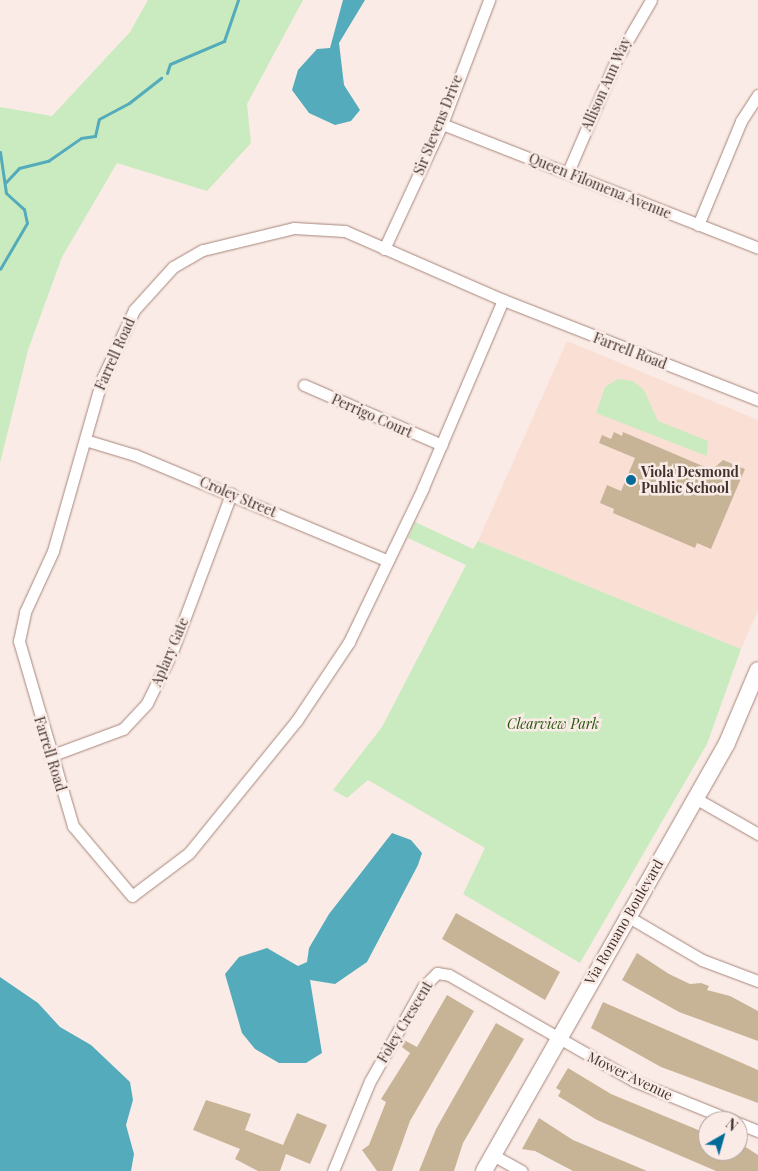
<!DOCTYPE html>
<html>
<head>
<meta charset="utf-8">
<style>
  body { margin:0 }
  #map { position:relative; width:758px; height:1171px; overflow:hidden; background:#faebe6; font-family:"Playfair Display",serif }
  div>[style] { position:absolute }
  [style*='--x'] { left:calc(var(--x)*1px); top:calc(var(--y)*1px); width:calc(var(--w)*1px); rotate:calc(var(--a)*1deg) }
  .built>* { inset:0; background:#fadfd5 }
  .green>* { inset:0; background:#caebbf }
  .water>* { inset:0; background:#53abbb }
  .stream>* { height:3px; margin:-1.5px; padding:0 1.5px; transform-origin:1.5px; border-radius:1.5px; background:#53abbb }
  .building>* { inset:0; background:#c7b497 }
  .roads { filter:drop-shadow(0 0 1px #a7867a) drop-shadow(0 0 1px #a7867a) }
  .street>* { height:11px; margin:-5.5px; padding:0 5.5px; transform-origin:5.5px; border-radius:5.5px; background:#fff }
  .secondary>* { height:16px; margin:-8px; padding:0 8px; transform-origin:8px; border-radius:8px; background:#fff }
  .dots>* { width:14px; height:14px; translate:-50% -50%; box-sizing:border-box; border:2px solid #faebe6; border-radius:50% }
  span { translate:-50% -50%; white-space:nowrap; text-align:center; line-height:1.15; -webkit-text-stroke:5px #faebe6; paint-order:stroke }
  .street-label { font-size:14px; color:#40322d }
  .poi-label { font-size:14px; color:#40322d; font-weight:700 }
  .left { translate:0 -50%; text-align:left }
  .park-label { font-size:14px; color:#235508; font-style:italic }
  .north { position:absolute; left:698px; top:1111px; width:50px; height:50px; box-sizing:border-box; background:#faebe6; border:1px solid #b0a19c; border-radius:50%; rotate:38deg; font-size:14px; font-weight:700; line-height:20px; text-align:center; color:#40322d }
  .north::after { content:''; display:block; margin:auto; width:18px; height:22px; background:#026b98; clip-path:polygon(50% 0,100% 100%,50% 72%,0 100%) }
</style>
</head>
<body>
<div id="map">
  <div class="built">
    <i style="clip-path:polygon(567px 341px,758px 420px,758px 610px,741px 649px,478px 541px)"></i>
  </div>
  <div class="green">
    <i style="clip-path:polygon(148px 0,303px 0,247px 104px,251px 143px,207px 191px,117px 163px,62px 257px,28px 350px,0 463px,0 107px,52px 116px,130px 32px)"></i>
    <i style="clip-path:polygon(618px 379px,633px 381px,644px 390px,658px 421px,708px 441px,707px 456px,596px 413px,605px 387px)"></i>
    <i style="clip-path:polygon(415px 522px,473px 549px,478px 541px,741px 649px,707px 744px,580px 963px,463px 894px,485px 848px,368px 780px,347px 798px,333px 790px,382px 727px,466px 565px,408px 538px)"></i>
  </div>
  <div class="water">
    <i style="clip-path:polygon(343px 0,365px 0,339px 43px,344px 85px,360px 110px,351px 121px,335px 125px,309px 113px,292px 90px,298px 70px,317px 49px,330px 48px)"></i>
    <i style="clip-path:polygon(392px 833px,411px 840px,422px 853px,418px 865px,367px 962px,335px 984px,310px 980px,322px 1053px,306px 1063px,279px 1063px,255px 1049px,242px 1033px,225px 974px,239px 957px,267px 948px,298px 966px,307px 962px,309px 948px,329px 914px)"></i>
    <i style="clip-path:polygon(0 977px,38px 1003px,60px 1027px,91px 1045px,130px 1082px,133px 1100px,126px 1125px,134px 1154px,131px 1171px,0 1171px)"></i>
  </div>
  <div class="stream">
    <i style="--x:167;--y:73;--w:9;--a:-72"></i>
    <i style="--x:170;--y:64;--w:59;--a:-23.1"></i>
    <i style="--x:224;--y:41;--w:43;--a:-71.1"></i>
    <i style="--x:0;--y:152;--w:41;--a:81.7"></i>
    <i style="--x:6;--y:193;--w:24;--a:42"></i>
    <i style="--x:24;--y:209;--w:14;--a:78"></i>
    <i style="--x:27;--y:223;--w:53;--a:120.4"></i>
    <i style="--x:6;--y:182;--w:19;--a:-47"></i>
    <i style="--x:19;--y:168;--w:30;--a:-14"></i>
    <i style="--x:48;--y:161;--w:40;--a:-34.9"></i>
    <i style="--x:81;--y:138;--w:14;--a:-8"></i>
    <i style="--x:95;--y:136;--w:17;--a:-77"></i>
    <i style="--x:99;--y:119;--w:34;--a:-28"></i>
    <i style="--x:129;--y:103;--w:41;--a:-38"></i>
  </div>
  <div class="building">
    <i style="clip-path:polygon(614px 432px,622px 436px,623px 432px,712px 470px,723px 460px,745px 469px,711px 549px,697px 543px,695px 548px,613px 513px,614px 509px,600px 503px,607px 485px,621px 491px,635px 458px,599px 443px,602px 435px,611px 439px)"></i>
    <i style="clip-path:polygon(456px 913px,560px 972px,545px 1000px,442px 939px)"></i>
    <i style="clip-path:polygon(637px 953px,669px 974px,690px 984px,701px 983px,709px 986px,707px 990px,730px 996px,758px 1011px,758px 1041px,679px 1012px,622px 980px)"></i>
    <i style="clip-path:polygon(447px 995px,474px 1011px,410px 1121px,392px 1171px,377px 1171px,362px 1150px,369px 1145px,386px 1102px,381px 1099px,410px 1053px,399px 1045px,402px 1039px,417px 1047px)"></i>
    <i style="clip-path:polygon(603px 1002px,758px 1070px,758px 1103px,661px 1067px,591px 1028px)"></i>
    <i style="clip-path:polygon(496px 1023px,524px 1039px,463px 1143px,454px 1171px,419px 1171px,436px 1129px)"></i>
    <i style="clip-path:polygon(568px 1068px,611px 1094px,708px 1134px,708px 1151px,738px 1151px,738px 1142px,758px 1155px,758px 1171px,716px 1171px,597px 1120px,558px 1096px,561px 1091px,556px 1088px)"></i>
    <i style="clip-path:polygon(206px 1100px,251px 1114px,245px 1130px,283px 1145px,297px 1113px,327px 1125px,310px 1164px,286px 1154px,280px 1171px,258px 1171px,235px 1159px,240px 1149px,193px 1130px)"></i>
    <i style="clip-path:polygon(539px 1118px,573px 1140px,647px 1171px,573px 1171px,535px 1151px,522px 1149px)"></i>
  </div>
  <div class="roads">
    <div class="street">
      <i style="--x:442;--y:124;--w:339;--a:21.4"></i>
      <i style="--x:568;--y:172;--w:122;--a:-66.8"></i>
      <i style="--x:616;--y:60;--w:69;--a:-59.7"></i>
      <i style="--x:698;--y:225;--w:113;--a:-67.5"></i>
      <i style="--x:741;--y:121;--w:31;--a:-57"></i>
      <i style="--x:384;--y:249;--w:138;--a:-65.1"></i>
      <i style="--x:442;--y:124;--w:133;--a:-69.2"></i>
      <i style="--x:503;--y:300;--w:204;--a:113.1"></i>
      <i style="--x:423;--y:488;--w:171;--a:115.7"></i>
      <i style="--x:349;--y:642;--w:94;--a:123.7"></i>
      <i style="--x:297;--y:720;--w:171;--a:129.1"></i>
      <i style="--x:189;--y:853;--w:71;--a:143"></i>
      <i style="--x:132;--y:896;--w:92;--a:-130.1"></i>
      <i style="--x:73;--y:826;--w:193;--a:-106.3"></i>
      <i style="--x:19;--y:641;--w:30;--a:-78"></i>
      <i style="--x:25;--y:612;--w:67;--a:-65.3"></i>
      <i style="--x:53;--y:551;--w:179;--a:-74.1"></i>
      <i style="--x:102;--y:379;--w:76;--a:-65.1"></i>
      <i style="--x:134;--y:310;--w:58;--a:-47.8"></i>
      <i style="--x:173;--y:267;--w:34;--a:-30"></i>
      <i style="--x:203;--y:250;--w:94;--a:-13.6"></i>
      <i style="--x:294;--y:228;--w:51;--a:3.4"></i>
      <i style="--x:345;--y:231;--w:172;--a:23.6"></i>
      <i style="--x:503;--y:300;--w:274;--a:21.4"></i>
      <i style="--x:304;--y:385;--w:150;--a:23.5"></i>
      <i style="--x:85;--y:440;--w:52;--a:16.7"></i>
      <i style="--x:135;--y:455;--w:274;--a:22.7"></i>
      <i style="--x:50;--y:756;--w:78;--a:-20.3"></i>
      <i style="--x:123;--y:729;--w:35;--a:-47"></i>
      <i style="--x:147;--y:703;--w:57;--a:-63.9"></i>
      <i style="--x:172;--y:652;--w:169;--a:-69.5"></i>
      <i style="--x:695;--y:798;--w:73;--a:29.7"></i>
      <i style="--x:627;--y:916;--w:87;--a:30.4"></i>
      <i style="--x:702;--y:960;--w:60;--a:20.6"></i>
      <i style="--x:738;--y:1123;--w:22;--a:22"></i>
      <i style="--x:491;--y:1154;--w:35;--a:29"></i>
      <i style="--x:333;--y:1171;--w:97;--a:-67.7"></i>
      <i style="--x:370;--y:1081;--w:108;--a:-60.6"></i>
      <i style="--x:423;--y:987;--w:20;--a:-45"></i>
      <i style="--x:437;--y:973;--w:12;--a:9"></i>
      <i style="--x:449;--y:975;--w:213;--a:29.8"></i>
      <i style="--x:634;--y:1081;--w:107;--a:22"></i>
    </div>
    <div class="secondary">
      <i style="--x:484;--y:1171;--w:492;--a:-60.4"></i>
      <i style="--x:727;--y:743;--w:79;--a:-67"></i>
    </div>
  </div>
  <div class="dots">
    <i style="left:631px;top:480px;background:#026b98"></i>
  </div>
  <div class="street-label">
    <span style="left:606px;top:84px;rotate:-66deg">Allison Ann Way</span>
    <span style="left:438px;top:125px;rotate:-68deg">Sir Stevens Drive</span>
    <span style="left:600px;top:186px;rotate:22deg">Queen Filomena Avenue</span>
    <span style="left:630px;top:351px;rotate:21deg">Farrell Road</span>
    <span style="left:115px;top:354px;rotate:-66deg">Farrell Road</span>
    <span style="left:372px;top:416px;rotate:24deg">Perrigo Court</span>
    <span style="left:238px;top:497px;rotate:23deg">Croley Street</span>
    <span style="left:170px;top:652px;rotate:-67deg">Aplary Gate</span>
    <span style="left:50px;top:754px;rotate:73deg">Farrell Road</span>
    <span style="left:624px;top:922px;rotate:-60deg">Via Romano Boulevard</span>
    <span style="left:405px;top:1022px;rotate:-59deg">Foley Crescent</span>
    <span style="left:630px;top:1076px;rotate:26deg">Mower Avenue</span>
  </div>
  <div class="poi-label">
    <span class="left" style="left:641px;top:480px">Viola Desmond<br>Public School</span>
  </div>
  <div class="park-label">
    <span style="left:553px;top:724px">Clearview Park</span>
  </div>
  <div class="north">N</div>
</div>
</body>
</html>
